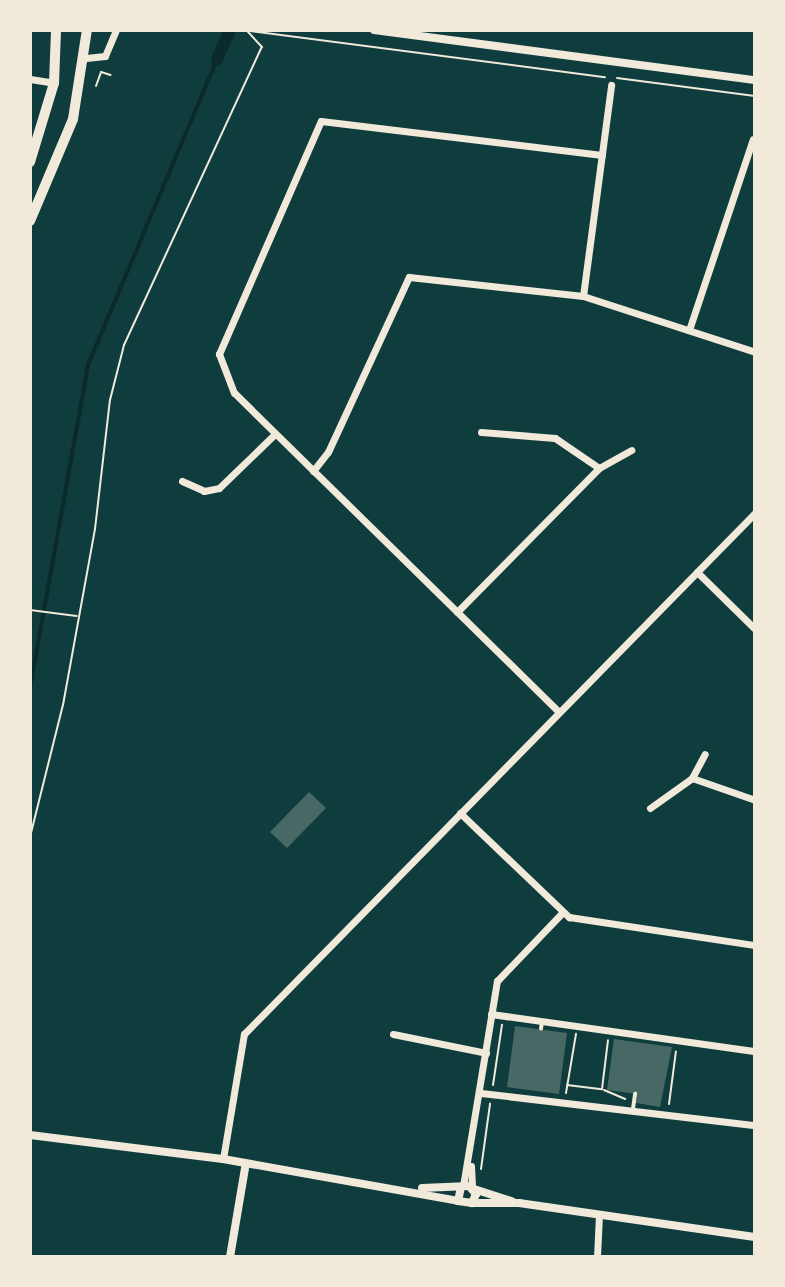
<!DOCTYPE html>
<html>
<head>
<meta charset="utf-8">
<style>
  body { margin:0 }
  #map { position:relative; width:785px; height:1287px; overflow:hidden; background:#0f3d3e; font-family:"Alegreya Sans",sans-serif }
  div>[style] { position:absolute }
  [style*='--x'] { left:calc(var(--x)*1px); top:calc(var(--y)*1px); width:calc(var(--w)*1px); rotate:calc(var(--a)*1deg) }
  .stream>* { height:3.5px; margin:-1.75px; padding:0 1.75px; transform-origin:1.75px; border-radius:1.75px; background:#0a2a2b }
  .canal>* { height:12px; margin:-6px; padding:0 6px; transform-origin:6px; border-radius:6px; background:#0a2a2b }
  .building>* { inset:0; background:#486865 }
  .path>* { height:2px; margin:-1px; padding:0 1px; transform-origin:1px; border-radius:1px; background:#f1e9da }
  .service>* { height:3.5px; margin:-1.75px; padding:0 1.75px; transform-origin:1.75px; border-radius:1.75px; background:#f1e9da }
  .minor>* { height:7px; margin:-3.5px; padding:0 3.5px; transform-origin:3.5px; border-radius:3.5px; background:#f1e9da }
  .tertiary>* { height:8px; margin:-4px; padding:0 4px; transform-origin:4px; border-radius:4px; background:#f1e9da }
  .primary>* { height:10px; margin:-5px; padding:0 5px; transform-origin:5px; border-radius:5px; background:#f1e9da }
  span { translate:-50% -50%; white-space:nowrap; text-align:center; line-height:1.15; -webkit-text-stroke:5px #f1e9da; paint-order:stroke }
  .frame { position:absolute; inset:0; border:32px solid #f1e9da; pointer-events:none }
</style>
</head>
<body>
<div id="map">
  <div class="stream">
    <i style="--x:30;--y:688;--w:328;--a:-79.8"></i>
    <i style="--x:88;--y:365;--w:332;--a:-67.1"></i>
  </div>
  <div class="canal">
    <i style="--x:217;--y:59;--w:30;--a:-66"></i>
  </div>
  <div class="building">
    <i style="clip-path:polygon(309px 792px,326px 808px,287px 848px,270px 832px)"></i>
    <i style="clip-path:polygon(515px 1026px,567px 1033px,559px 1094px,507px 1087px)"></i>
    <i style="clip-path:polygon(614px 1039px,672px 1047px,660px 1107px,636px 1103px,637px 1094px,607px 1090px)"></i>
  </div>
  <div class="path">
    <i style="--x:242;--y:30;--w:366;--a:7.4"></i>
    <i style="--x:617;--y:78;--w:139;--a:7.4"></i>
    <i style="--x:96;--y:86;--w:15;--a:-70"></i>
    <i style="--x:101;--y:72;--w:10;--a:17"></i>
    <i style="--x:30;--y:610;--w:47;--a:7.3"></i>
    <i style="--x:30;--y:837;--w:136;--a:-76"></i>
    <i style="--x:63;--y:705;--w:179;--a:-79.7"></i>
    <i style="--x:95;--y:529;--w:130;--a:-83.4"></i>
    <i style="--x:110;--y:400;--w:57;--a:-75.7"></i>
    <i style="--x:124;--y:345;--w:328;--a:-65.2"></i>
    <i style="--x:262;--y:47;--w:22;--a:-133"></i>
    <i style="--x:493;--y:1085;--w:61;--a:-81.5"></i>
    <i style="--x:567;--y:1085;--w:35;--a:7"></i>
    <i style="--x:602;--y:1089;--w:49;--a:-83"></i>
    <i style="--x:604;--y:1090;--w:23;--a:23"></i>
    <i style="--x:566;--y:1093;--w:60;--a:-80.4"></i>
    <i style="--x:669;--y:1104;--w:53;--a:-82.5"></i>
    <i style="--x:481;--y:1169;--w:66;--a:-82.1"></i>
  </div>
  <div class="service">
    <i style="--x:541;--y:1029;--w:7;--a:-82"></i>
    <i style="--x:633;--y:1109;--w:15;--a:-82"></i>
  </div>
  <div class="minor">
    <i style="--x:86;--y:58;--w:19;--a:-6"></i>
    <i style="--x:105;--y:56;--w:28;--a:-67"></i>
    <i style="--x:30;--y:79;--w:24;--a:9"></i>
    <i style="--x:583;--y:296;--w:213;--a:-82.4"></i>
    <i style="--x:689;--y:330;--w:201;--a:-71.5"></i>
    <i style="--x:481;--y:432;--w:74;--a:4.6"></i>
    <i style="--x:555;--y:438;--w:53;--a:34.3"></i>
    <i style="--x:313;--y:471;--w:24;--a:-52"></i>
    <i style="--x:328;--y:452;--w:193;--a:-65.2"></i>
    <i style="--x:409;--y:277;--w:175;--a:6.2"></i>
    <i style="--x:583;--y:296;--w:181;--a:18"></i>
    <i style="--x:182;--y:481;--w:24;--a:24"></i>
    <i style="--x:204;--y:491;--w:15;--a:-11"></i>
    <i style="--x:219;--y:488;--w:78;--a:-44"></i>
    <i style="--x:697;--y:572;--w:81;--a:44.5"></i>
    <i style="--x:457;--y:612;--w:202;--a:-45.4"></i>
    <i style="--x:599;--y:468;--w:37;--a:-29"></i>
    <i style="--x:559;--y:712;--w:455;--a:-135.5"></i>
    <i style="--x:234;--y:393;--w:42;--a:-111"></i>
    <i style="--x:219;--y:354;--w:254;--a:-66.4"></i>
    <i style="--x:321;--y:121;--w:283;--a:6.9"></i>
    <i style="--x:692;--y:778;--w:27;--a:-62"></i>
    <i style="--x:650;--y:808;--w:52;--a:-35.5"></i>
    <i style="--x:692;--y:778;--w:67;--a:19.2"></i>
    <i style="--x:460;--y:813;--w:151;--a:43.7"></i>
    <i style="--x:569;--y:917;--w:188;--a:8.6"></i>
    <i style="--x:491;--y:1014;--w:267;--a:8"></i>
    <i style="--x:393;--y:1034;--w:95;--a:11.5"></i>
    <i style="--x:481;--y:1093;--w:276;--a:6.7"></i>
    <i style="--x:223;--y:1159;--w:127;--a:-80.5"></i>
    <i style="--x:244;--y:1034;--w:730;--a:-45.56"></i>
    <i style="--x:471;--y:1166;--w:21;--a:87"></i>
    <i style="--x:463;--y:1186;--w:208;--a:-80.6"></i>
    <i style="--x:497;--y:981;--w:94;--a:-46.3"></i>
    <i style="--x:597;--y:1257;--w:42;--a:-87.3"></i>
  </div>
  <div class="tertiary">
    <i style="--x:374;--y:30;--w:384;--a:7.5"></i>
    <i style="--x:30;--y:1135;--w:194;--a:7.1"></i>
    <i style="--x:223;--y:1159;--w:239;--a:10.1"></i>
    <i style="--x:422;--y:1188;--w:47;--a:-2.4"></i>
    <i style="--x:469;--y:1186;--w:11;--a:49"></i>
    <i style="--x:476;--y:1194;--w:10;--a:114"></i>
    <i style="--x:472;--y:1203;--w:14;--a:-172"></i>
    <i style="--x:458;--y:1201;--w:14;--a:-78"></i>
    <i style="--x:474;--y:1189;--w:40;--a:18"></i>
    <i style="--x:472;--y:1203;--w:47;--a:0"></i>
    <i style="--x:519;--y:1203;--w:238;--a:8.2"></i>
    <i style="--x:230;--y:1257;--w:90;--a:-80.4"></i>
  </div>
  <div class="primary">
    <i style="--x:30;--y:162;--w:83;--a:-73.1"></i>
    <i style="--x:54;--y:83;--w:53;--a:-87.8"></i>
    <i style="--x:30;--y:221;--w:111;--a:-67.1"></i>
    <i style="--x:73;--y:119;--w:90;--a:-81.1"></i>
  </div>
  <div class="frame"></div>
</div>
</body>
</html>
